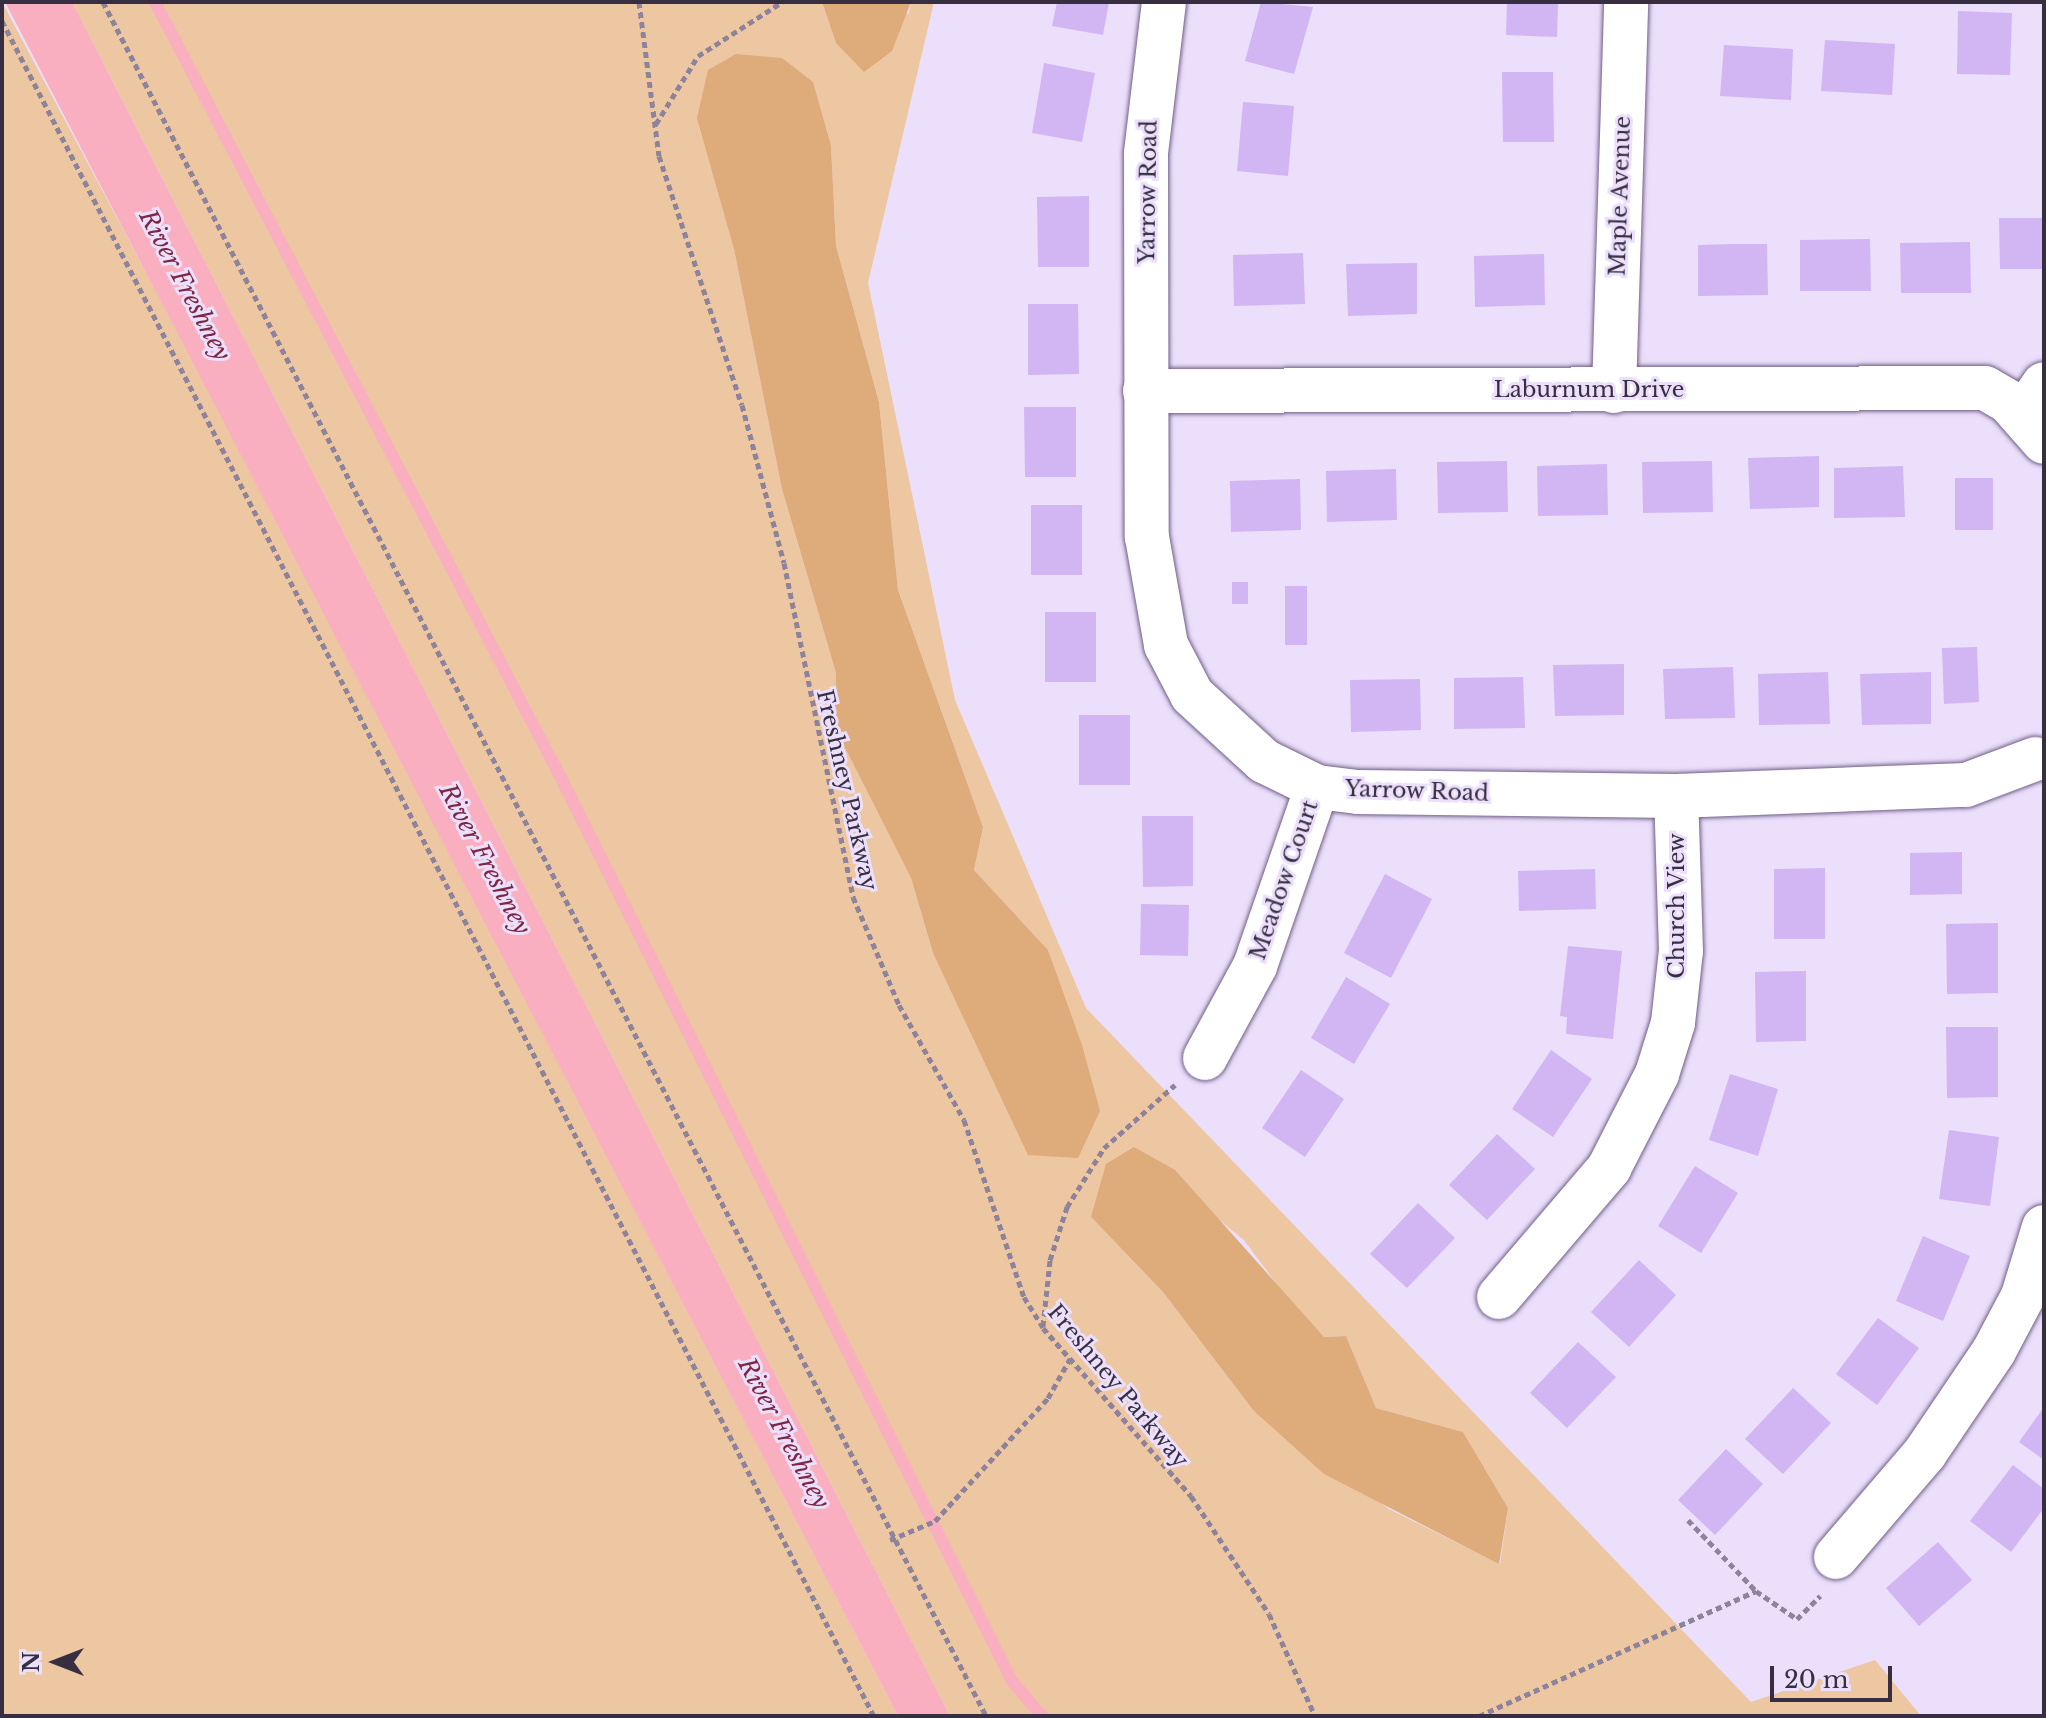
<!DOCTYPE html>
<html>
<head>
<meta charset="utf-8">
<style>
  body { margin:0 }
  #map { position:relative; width:2046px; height:1718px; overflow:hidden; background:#ebdffb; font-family:"Libre Baskerville",serif }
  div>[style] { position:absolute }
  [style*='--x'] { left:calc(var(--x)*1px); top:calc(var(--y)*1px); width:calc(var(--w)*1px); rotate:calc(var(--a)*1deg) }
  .green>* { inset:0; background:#edc6a2 }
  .forest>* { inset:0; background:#deab7a }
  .water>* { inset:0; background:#f9afbf }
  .stream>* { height:12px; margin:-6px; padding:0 6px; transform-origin:6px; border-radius:6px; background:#f9afbf }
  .building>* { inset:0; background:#d1b6f3 }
  .path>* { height:5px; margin-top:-2.5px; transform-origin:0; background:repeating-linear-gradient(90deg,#8d839a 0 6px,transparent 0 10px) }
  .roads { filter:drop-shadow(0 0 2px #725f88) drop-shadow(0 0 2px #725f88) }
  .street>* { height:44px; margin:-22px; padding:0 22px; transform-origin:22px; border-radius:22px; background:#fff }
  span { translate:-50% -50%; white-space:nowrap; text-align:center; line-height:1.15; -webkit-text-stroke:6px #ebdffb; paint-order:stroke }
  .street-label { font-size:22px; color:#372f41 }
  .water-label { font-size:24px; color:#7c2842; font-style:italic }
  .frame { position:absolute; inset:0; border:4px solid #372f41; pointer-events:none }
  .north { position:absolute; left:16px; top:1622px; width:80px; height:80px; -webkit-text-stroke:6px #ebdffb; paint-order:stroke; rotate:270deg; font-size:22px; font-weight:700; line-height:32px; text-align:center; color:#372f41 }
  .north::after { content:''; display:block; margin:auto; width:28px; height:36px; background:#372f41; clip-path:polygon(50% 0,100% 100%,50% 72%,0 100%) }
  .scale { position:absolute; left:1770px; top:1666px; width:122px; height:36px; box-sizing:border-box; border:4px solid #372f41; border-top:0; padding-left:10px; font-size:24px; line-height:28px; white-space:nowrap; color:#372f41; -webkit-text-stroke:6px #ebdffb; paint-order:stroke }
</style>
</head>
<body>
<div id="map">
  <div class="green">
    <i style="clip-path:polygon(2px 2px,207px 387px,898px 1716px,2px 1716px)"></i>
    <i style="clip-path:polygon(evenodd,72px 2px,822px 2px,836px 43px,909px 13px,911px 2px,934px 2px,868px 283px,955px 700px,1086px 1008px,1751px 1702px,1875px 1660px,1921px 1716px,950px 1716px,72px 2px,831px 146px,836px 246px,879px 402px,898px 590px,983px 827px,974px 870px,1048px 950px,1100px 1111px,981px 1050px,933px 953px,911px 878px,834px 726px,836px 673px,782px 489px,734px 249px,831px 146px,72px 2px,1175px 1170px,1202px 1206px,1244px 1240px,1296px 1310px,1324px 1337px,1346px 1336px,1376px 1408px,1463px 1432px,1508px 1508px,1500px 1564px,1389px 1509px,1253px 1410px,1163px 1292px,1091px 1217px,1175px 1170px)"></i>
  </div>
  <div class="forest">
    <i style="clip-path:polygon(822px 2px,911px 2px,892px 51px,864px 72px,836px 43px)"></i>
    <i style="clip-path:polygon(736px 54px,782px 58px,813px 82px,831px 146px,836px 246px,879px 402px,898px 590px,983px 827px,974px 870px,1048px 950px,1082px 1045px,1100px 1111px,1078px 1158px,1028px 1155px,933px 953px,911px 878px,834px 726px,836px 673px,782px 489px,734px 249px,697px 118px,708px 70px)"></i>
    <i style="clip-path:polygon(1134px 1147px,1175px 1170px,1324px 1337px,1346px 1336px,1376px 1408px,1463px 1432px,1508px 1508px,1499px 1564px,1324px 1474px,1253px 1410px,1163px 1292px,1091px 1217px,1106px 1164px)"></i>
  </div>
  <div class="water">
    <i style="clip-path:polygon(5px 2px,72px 2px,950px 1716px,898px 1716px)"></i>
  </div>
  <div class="stream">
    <i style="--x:155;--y:2;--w:874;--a:62.38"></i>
    <i style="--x:560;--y:776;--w:1012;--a:63.46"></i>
    <i style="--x:1012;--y:1681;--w:46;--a:49.4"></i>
  </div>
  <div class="building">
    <i style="clip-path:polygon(1057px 2px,1109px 2px,1103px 35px,1052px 26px)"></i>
    <i style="clip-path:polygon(1261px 2px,1313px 7px,1294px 74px,1245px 61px)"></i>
    <i style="clip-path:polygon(1507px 2px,1558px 2px,1557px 37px,1506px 35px)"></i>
    <i style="clip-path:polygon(1958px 11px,2012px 13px,2010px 75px,1957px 74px)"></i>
    <i style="clip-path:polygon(1825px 40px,1895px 44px,1892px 95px,1821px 91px)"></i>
    <i style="clip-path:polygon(1724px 45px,1793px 49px,1791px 100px,1720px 96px)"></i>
    <i style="clip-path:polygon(1044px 63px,1095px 73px,1082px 142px,1032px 133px)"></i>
    <i style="clip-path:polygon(1502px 72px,1553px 72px,1554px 142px,1503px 142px)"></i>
    <i style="clip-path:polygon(1243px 102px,1294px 106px,1288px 176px,1237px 171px)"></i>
    <i style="clip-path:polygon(1089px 196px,1089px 267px,1038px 267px,1037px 197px)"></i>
    <i style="clip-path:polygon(1999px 218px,2044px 218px,2044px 269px,2000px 269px)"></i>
    <i style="clip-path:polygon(1870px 239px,1871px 291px,1800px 291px,1800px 240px)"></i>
    <i style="clip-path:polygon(1970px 242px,1971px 293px,1901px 293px,1900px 243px)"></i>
    <i style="clip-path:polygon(1733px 244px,1767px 244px,1768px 295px,1698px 296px,1698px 245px)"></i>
    <i style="clip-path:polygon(1303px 253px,1305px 304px,1234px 306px,1233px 255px)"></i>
    <i style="clip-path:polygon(1544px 254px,1545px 305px,1475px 307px,1474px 256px)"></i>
    <i style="clip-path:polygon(1417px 263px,1417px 314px,1348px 316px,1346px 264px)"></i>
    <i style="clip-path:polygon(1028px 304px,1078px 304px,1079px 374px,1028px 375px)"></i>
    <i style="clip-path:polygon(1024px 407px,1076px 407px,1076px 477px,1025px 477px)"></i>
    <i style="clip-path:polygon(1819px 456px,1819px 507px,1750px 509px,1748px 458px)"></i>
    <i style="clip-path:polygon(1507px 461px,1508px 512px,1438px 513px,1437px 462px)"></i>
    <i style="clip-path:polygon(1712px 461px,1713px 512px,1643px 513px,1642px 462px)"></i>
    <i style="clip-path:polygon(1607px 464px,1608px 515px,1538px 516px,1537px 466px)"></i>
    <i style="clip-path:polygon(1903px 466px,1905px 517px,1834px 518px,1834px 468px)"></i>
    <i style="clip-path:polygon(1396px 469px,1397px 520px,1327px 522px,1326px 471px)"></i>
    <i style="clip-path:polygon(1955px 478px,1993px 478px,1993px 530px,1955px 530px)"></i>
    <i style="clip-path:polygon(1300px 479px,1301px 530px,1231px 532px,1230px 481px)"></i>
    <i style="clip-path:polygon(1031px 505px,1082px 505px,1082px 575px,1031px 575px)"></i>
    <i style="clip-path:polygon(1232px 582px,1248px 582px,1248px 604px,1232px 604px)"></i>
    <i style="clip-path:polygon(1285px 586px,1307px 586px,1307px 645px,1285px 645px)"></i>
    <i style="clip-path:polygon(1045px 612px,1096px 612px,1096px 682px,1045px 682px)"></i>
    <i style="clip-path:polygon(1977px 647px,1979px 702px,1944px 704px,1942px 648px)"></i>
    <i style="clip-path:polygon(1624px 664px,1624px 715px,1555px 716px,1553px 665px)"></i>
    <i style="clip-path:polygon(1733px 667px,1735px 718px,1665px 719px,1663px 669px)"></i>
    <i style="clip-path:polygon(1828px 672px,1830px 724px,1759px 725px,1758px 674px)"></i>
    <i style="clip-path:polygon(1931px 672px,1931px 724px,1862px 725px,1860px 674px)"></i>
    <i style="clip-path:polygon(1523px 677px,1525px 728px,1454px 729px,1454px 678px)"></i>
    <i style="clip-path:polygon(1420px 679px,1421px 730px,1351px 732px,1350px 680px)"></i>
    <i style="clip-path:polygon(1079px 715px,1130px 715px,1130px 785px,1079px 785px)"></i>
    <i style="clip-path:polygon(1142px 816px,1193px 816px,1193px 886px,1143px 887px)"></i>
    <i style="clip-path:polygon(1962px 852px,1962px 894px,1910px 895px,1910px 853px)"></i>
    <i style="clip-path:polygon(1825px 868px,1825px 939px,1774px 939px,1774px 869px)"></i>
    <i style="clip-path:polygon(1595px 869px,1596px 909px,1519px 911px,1518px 871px)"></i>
    <i style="clip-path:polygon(1385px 874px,1432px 899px,1391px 978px,1344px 953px)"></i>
    <i style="clip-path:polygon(1141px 904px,1189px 905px,1188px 956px,1140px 955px)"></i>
    <i style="clip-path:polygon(1998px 923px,1998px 993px,1947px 994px,1946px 924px)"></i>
    <i style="clip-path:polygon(1568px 946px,1622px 951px,1613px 1039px,1566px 1034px,1567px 1017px,1560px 1016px)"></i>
    <i style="clip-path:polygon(1806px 971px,1806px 1041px,1756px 1042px,1755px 972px)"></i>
    <i style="clip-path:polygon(1346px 977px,1390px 1004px,1354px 1064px,1311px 1038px)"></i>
    <i style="clip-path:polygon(1946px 1027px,1998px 1027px,1998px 1097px,1947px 1098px)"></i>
    <i style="clip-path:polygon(1551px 1050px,1592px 1079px,1553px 1137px,1512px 1109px)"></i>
    <i style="clip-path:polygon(1301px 1070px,1344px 1099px,1305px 1157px,1262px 1128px)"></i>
    <i style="clip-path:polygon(1730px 1074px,1778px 1089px,1758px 1156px,1709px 1140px)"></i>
    <i style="clip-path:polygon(1949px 1130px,1999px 1137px,1990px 1206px,1939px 1199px)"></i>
    <i style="clip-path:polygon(1497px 1134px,1535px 1169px,1487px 1220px,1449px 1185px)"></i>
    <i style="clip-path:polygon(1695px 1166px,1738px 1193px,1701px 1253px,1658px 1226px)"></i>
    <i style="clip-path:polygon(1418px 1203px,1455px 1238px,1407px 1288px,1370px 1254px)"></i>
    <i style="clip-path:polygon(1923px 1236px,1970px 1256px,1943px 1321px,1896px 1301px)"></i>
    <i style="clip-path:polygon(1639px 1260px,1676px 1295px,1629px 1347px,1591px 1312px)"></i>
    <i style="clip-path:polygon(1878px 1318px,1919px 1348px,1877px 1405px,1836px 1374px)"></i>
    <i style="clip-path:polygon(1578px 1342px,1616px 1377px,1567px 1428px,1530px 1393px)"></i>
    <i style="clip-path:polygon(1793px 1388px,1831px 1423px,1783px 1474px,1745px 1439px)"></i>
    <i style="clip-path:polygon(2044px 1407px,2044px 1460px,2019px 1442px)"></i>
    <i style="clip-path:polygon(1726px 1449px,1763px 1484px,1715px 1535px,1678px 1500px)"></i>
    <i style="clip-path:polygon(2013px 1465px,2044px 1489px,2044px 1508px,2011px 1552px,1970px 1521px)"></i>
    <i style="clip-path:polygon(1938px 1542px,1972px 1580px,1919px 1626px,1886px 1588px)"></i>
  </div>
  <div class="path">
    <i style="--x:103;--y:2;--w:1928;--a:62.74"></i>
    <i style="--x:639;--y:2;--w:155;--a:82.6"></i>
    <i style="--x:659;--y:156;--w:262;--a:71.6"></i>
    <i style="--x:742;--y:405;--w:163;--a:75.1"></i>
    <i style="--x:784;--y:563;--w:341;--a:78.3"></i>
    <i style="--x:853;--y:897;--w:117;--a:66.9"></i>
    <i style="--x:899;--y:1005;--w:132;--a:60.5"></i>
    <i style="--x:964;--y:1120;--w:187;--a:71.3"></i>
    <i style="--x:1024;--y:1297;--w:36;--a:58"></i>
    <i style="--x:1043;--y:1328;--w:224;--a:48.6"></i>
    <i style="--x:1191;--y:1496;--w:141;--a:56.5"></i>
    <i style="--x:1269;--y:1614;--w:112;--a:65.7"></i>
    <i style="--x:2;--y:21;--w:1906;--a:62.78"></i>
    <i style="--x:656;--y:124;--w:80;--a:-58.3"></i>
    <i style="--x:698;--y:56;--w:100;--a:-32.7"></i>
    <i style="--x:1043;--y:1326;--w:66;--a:-83.9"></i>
    <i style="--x:1050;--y:1260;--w:56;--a:-72.2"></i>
    <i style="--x:1067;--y:1207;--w:70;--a:-57.9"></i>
    <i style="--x:1104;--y:1148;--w:95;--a:-41.6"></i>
    <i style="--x:1688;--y:1520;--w:98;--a:46.2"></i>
    <i style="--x:890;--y:1540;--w:49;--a:-22.9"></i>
    <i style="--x:935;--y:1521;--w:167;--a:-47.4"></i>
    <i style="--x:1048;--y:1398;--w:45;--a:-60.6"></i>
    <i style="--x:1479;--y:1716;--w:304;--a:-24.3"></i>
    <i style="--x:1756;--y:1591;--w:50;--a:34.3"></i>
    <i style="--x:1797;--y:1619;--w:33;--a:-45"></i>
  </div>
  <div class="roads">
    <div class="street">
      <i style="--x:1164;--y:2;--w:153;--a:96.8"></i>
      <i style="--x:1146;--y:154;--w:383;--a:89.9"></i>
      <i style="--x:1147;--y:537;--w:110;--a:80"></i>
      <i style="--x:1166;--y:645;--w:56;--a:62.5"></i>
      <i style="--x:1192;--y:695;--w:98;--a:42.5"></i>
      <i style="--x:1264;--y:761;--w:59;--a:26.1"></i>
      <i style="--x:1317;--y:787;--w:41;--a:7"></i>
      <i style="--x:1358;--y:792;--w:318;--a:0.7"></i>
      <i style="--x:1676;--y:796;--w:290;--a:-2.2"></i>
      <i style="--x:1966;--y:785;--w:74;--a:-20.6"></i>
      <i style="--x:1145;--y:391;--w:840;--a:-0.2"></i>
      <i style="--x:1985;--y:388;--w:28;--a:30"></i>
      <i style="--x:2009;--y:402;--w:53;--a:48.8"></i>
      <i style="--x:1614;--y:391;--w:389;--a:-88.2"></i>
      <i style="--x:2023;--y:415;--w:37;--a:-56"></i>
      <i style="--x:1205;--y:1058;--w:105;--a:-61.5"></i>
      <i style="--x:1255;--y:966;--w:189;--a:-70.9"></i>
      <i style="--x:1499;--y:1297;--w:170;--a:-49.5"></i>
      <i style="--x:1609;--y:1168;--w:106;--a:-62.9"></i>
      <i style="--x:1657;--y:1074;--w:53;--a:-72.6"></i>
      <i style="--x:1673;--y:1023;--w:72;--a:-83.7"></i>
      <i style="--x:1681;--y:951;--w:155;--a:-91.8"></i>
      <i style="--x:1836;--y:1557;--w:137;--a:-49.4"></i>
      <i style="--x:1925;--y:1453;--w:123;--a:-55.9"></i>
      <i style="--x:1994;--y:1351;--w:62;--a:-62.2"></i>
      <i style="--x:2023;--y:1296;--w:72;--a:-73.1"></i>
    </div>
  </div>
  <div class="street-label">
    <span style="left:1148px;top:192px;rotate:-89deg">Yarrow Road</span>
    <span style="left:1620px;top:196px;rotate:-88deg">Maple Avenue</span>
    <span style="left:1589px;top:390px">Laburnum Drive</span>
    <span style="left:847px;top:790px;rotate:77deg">Freshney Parkway</span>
    <span style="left:1417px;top:791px;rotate:2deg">Yarrow Road</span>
    <span style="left:1284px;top:880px;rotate:-71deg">Meadow Court</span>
    <span style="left:1677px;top:906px;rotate:-90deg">Church View</span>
    <span style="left:1118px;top:1386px;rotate:50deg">Freshney Parkway</span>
  </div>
  <div class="water-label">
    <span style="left:185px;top:285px;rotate:62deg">River Freshney</span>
    <span style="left:485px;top:859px;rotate:62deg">River Freshney</span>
    <span style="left:784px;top:1433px;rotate:62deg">River Freshney</span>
  </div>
  <div class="frame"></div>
  <div class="north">N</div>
  <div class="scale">20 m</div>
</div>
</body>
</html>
